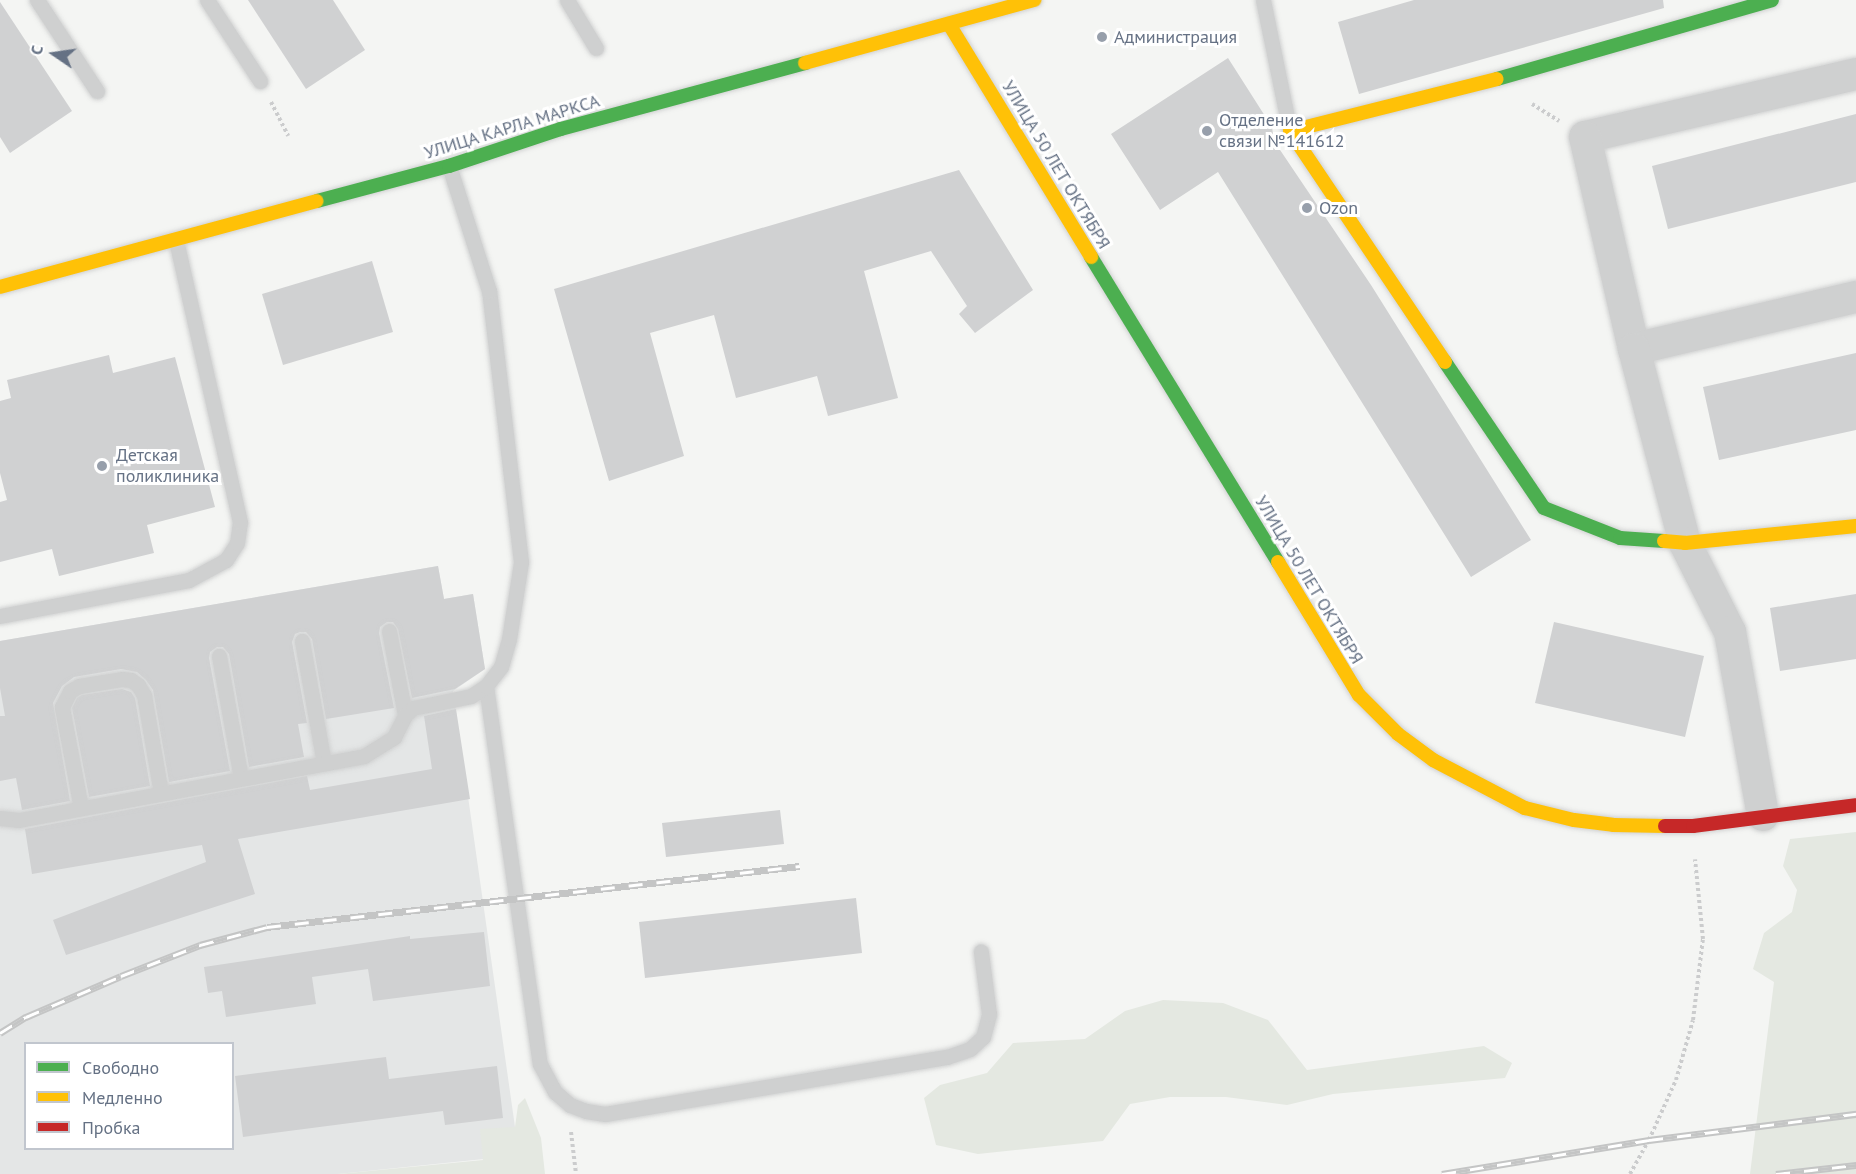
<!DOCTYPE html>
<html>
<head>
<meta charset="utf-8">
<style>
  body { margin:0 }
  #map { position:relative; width:1856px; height:1174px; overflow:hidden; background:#f4f5f3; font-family:"PT Sans",sans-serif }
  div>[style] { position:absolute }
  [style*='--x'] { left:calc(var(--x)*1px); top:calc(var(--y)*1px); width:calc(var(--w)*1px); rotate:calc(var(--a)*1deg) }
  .built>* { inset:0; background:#e4e6e6 }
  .green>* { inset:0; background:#e4e8e1 }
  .building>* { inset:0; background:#d0d1d2 }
  .path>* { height:4px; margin-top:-2px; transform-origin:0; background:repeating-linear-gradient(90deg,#cbcccd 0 3px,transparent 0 6px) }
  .roads { filter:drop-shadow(0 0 2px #d1d2d2) drop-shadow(0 0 2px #d1d2d2) }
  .lane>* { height:15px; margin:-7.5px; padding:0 7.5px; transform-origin:7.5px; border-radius:7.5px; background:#cfd0d0 }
  .street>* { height:32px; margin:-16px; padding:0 16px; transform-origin:16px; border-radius:16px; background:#cfd0d0 }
  .fast>* { height:14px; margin:-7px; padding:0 7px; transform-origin:7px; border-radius:7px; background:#4caf50 }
  .slow>* { height:14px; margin:-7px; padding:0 7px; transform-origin:7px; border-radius:7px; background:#ffc107 }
  .jam>* { height:14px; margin:-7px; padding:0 7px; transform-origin:7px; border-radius:7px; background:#c62828 }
  .rail>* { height:7px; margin-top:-3.5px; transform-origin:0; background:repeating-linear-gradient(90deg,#fff 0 14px,#c4c5c5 0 28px); box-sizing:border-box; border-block:2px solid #c4c5c5 }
  .dots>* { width:16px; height:16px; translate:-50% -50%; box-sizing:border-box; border:3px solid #fff; border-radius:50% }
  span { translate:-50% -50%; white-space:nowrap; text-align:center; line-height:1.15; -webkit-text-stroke:6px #fff; paint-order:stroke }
  .poi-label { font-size:18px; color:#657184 }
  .left { translate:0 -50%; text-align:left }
  .street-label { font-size:18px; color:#657184 }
  .legend { position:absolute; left:24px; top:1042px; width:210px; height:108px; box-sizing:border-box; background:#fff; border:2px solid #c1c6ce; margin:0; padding:8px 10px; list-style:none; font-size:18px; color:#657184 }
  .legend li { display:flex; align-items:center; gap:12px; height:30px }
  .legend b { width:30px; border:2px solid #c1c6ce }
  .north { position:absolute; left:24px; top:24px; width:60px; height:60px; -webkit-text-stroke:4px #fff; paint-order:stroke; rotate:283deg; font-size:16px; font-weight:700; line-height:24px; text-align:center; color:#657184 }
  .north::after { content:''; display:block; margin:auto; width:21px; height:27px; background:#657184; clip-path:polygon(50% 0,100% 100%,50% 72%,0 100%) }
</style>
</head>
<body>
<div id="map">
  <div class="built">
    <i style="clip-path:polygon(evenodd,438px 566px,444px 599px,473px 594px,485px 669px,453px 691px,515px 1127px,484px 1159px,338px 1174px,0 1174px,0 641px,438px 566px,26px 1044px,232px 1044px,232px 1148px,26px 1148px,26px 1044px)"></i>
  </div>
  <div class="green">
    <i style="clip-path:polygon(1856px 832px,1856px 1174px,1750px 1174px,1774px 982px,1753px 969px,1764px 933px,1792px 912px,1797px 890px,1783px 866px,1790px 839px)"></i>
    <i style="clip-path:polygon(1163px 1000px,1223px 1003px,1268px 1020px,1307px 1070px,1484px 1046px,1512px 1063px,1505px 1078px,1333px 1094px,1287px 1105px,1226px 1097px,1170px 1097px,1130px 1104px,1103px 1141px,978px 1154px,936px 1145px,924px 1098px,940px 1085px,987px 1073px,1013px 1043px,1085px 1039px,1125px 1011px)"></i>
    <i style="clip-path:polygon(525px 1098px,541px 1138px,545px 1174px,338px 1174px,483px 1160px,480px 1129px,515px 1127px,518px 1105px)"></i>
  </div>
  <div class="building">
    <i style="clip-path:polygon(248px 0,333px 0,365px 50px,306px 89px)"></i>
    <i style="clip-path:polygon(1414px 0,1663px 0,1664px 8px,1359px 94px,1338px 22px)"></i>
    <i style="clip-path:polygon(0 2px,72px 111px,10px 153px,0 137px)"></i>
    <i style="clip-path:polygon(1228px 58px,1272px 127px,1274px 141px,1371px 285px,1531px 540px,1471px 577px,1218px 172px,1160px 210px,1111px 134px)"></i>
    <i style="clip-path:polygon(1856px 114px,1856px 182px,1668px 229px,1652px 166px)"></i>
    <i style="clip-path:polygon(959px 170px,1033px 290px,975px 333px,959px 314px,967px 306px,931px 251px,864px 271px,898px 398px,828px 416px,817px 376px,736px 398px,714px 315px,650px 333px,684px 456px,609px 481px,554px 289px)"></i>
    <i style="clip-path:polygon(372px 261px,393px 332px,283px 365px,262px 294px)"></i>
    <i style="clip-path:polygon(1856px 353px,1856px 430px,1719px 460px,1703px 387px)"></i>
    <i style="clip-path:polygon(109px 355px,113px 373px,175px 357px,215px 507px,147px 525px,154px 553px,59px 576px,52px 549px,0 562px,0 502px,7px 500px,0 473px,0 401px,11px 398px,7px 380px)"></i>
    <i style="clip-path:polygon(438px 566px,444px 599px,473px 594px,485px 669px,455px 689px,412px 698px,398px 629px,393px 622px,387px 622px,380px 627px,379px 633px,394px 708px,326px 719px,312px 639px,306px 632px,300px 632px,295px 634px,292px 642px,307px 723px,298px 724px,304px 757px,249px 767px,229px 654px,223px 647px,217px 647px,210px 652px,209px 658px,230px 771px,169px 782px,153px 690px,146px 680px,137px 672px,121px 669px,74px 677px,62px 686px,53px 703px,70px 801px,22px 810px,16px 778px,0 781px,0 716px,5px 716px,0 688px,0 641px)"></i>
    <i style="clip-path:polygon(1856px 594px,1856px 659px,1780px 671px,1770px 608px)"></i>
    <i style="clip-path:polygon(1554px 622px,1704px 656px,1685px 737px,1535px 703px)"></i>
    <i style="clip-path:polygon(122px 689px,131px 692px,135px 698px,150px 786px,89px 797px,72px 708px,77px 698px,82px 695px)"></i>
    <i style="clip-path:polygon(456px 709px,470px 799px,238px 839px,255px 894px,66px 955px,53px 920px,206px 862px,202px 845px,32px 874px,25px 829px,307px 776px,310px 790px,432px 769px,424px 716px)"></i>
    <i style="clip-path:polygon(780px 810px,784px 844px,666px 857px,662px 823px)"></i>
    <i style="clip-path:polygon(856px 898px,862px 953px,645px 978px,639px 922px)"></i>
    <i style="clip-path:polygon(484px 932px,490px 986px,373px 1001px,368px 969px,312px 977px,316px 1004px,226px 1017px,222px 991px,208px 993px,204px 967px,410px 936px,410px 939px)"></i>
    <i style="clip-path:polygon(386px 1057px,389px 1079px,497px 1066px,503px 1118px,445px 1125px,443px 1111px,243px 1137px,235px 1076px)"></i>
  </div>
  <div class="path">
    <i style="--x:271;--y:102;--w:38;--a:63"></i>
    <i style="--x:1532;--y:104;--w:32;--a:32"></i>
    <i style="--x:571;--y:1132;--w:42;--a:83.2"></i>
    <i style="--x:1630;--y:1174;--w:39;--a:-61"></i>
    <i style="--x:1649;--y:1140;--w:66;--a:-65.8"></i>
    <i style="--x:1676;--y:1080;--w:62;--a:-74.2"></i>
    <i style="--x:1693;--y:1020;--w:82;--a:-83"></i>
    <i style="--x:1703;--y:939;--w:80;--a:-95.7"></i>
  </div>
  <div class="roads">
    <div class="lane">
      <i style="--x:37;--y:0;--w:109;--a:56.6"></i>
      <i style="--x:207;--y:0;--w:97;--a:56.8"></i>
      <i style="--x:567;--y:0;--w:56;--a:58.9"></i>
      <i style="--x:1263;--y:0;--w:134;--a:78.4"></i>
      <i style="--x:0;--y:616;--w:192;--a:-10.8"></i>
      <i style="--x:189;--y:580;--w:42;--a:-28.4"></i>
      <i style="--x:226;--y:560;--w:20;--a:-57"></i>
      <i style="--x:237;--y:543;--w:21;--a:-82"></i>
      <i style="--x:240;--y:522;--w:288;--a:-102.8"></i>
      <i style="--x:389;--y:631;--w:86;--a:79.2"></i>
      <i style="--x:302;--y:641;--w:124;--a:79.8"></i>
      <i style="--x:219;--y:656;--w:124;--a:79.8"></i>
      <i style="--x:486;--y:686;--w:382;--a:81.9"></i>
      <i style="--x:540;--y:1064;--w:32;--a:62"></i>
      <i style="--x:555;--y:1092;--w:20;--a:41"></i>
      <i style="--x:570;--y:1105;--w:17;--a:21"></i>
      <i style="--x:586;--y:1111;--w:19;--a:9"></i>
      <i style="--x:605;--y:1114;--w:347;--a:-9.5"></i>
      <i style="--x:947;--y:1057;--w:24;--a:-19"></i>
      <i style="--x:970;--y:1049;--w:18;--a:-43"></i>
      <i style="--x:983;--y:1037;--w:24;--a:-75"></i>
      <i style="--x:989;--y:1014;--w:63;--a:-97.4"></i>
      <i style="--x:81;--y:808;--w:103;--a:-100.7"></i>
      <i style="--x:62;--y:707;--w:18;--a:-63"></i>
      <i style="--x:70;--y:691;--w:10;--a:-29"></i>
      <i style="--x:79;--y:686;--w:44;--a:-9.2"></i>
      <i style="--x:122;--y:679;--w:9;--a:6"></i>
      <i style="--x:131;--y:680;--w:9;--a:36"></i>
      <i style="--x:138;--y:685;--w:12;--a:59"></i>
      <i style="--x:144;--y:695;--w:99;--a:80.2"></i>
      <i style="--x:0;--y:818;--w:19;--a:6"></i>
      <i style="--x:19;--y:820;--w:351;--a:-10.5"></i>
      <i style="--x:364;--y:756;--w:36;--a:-32"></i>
      <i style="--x:394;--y:737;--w:25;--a:-63"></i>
      <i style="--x:405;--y:715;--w:11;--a:-41"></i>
      <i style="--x:413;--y:708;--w:59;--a:-11.7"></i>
      <i style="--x:471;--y:696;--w:18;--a:-34"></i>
      <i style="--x:486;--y:686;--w:24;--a:-52"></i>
      <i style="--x:501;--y:667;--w:29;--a:-74"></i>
      <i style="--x:509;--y:639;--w:78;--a:-81.1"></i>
      <i style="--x:521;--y:562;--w:273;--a:-96.7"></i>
      <i style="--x:489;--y:291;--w:131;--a:-107.7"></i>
    </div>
    <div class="street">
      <i style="--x:1856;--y:74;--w:278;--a:166.9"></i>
      <i style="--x:1585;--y:137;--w:218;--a:77"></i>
      <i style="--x:1634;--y:349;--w:228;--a:-13.2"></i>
      <i style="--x:1634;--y:349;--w:201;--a:75.3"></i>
      <i style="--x:1685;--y:543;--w:100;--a:63.2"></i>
      <i style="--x:1730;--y:632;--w:186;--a:79.8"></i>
    </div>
    <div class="fast">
      <i style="--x:1497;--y:79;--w:286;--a:-16"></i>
      <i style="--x:317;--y:201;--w:137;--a:-14.9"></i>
      <i style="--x:449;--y:166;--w:118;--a:-18.3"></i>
      <i style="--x:561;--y:129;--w:253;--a:-15.1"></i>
      <i style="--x:1091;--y:257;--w:358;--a:58.5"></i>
      <i style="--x:1445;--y:362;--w:176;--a:55.9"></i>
      <i style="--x:1544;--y:508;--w:82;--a:21.5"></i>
      <i style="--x:1620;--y:538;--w:44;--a:3.9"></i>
    </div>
    <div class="slow">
      <i style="--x:949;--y:24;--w:273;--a:58.6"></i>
      <i style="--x:805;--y:63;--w:238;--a:-15.4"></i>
      <i style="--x:0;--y:287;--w:328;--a:-15.2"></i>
      <i style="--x:1445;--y:362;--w:278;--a:-123.9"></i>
      <i style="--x:1290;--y:131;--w:213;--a:-14.1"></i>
      <i style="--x:1664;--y:541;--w:21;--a:5"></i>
      <i style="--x:1685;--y:543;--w:172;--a:-5.7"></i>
      <i style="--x:1278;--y:562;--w:156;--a:58.7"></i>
      <i style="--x:1359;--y:695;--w:55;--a:45"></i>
      <i style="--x:1398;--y:734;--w:44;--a:36.6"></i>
      <i style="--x:1433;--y:760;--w:104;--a:27.6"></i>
      <i style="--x:1525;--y:808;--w:50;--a:13.8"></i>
      <i style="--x:1574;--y:820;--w:39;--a:7"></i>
      <i style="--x:1613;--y:825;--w:52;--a:1.1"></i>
    </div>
    <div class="jam">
      <i style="--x:1665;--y:826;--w:28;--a:0"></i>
      <i style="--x:1693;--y:826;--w:164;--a:-7.3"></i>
    </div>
  </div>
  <div class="rail">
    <i style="--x:0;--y:1033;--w:31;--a:-32"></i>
    <i style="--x:26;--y:1017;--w:103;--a:-23.3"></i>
    <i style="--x:121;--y:976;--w:85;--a:-21.4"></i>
    <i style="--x:200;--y:945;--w:69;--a:-15"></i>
    <i style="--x:267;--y:927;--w:536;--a:-6.53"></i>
    <i style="--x:1442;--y:1174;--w:210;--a:-9.3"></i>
    <i style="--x:1649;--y:1140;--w:209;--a:-7.2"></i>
    <i style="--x:1776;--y:1174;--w:81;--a:-6.4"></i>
  </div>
  <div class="dots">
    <i style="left:1102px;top:37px;background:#979fab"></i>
    <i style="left:1207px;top:131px;background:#979fab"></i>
    <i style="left:1307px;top:208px;background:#979fab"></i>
    <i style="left:102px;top:466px;background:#979fab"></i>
  </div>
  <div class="poi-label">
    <span class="left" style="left:1114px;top:37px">Администрация</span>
    <span class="left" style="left:1219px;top:131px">Отделение<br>связи №141612</span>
    <span class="left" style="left:1319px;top:208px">Ozon</span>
    <span class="left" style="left:116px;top:466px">Детская<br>поликлиника</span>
  </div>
  <div class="street-label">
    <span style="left:512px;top:127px;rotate:-17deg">УЛИЦА КАРЛА МАРКСА</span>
    <span style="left:1056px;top:165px;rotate:59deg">УЛИЦА 50 ЛЕТ ОКТЯБРЯ</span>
    <span style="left:1309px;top:580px;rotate:59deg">УЛИЦА 50 ЛЕТ ОКТЯБРЯ</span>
  </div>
  <ul class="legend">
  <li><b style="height:8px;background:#4caf50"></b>Свободно</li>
  <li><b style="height:8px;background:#ffc107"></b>Медленно</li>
  <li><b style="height:8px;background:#c62828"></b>Пробка</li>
  </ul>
  <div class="north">С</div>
</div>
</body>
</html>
